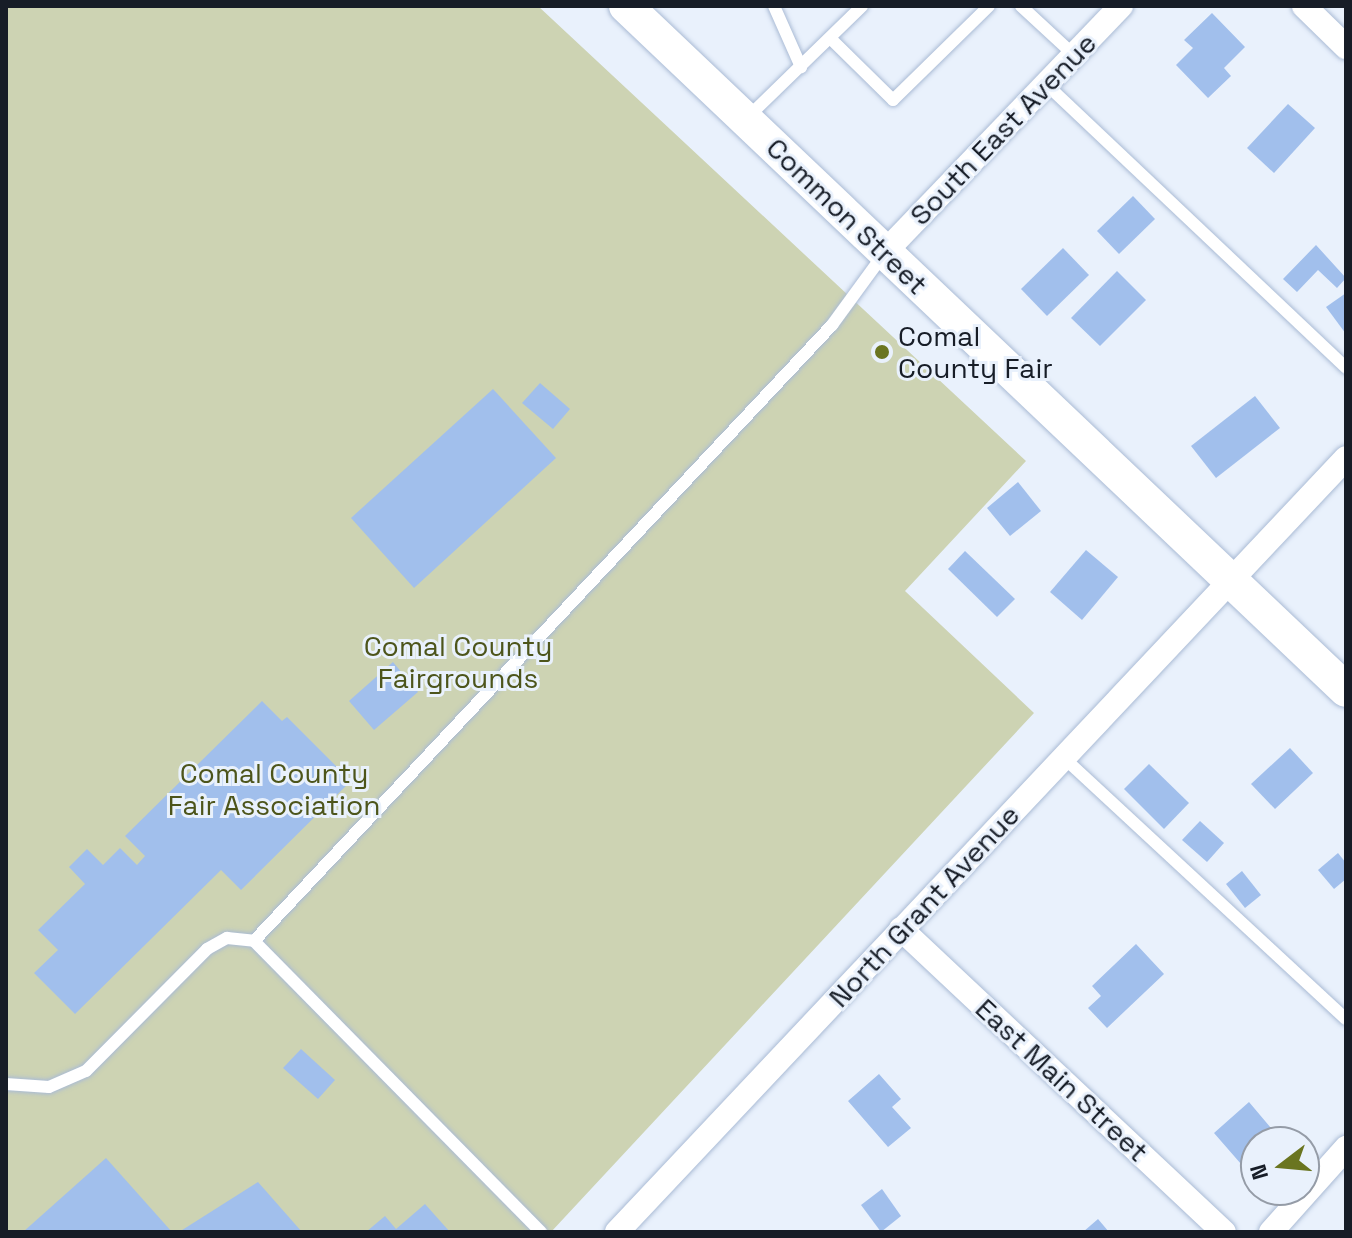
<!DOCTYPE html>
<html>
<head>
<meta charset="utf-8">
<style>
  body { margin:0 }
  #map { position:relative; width:1352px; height:1238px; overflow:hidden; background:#e9f1fc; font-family:"Space Grotesk",sans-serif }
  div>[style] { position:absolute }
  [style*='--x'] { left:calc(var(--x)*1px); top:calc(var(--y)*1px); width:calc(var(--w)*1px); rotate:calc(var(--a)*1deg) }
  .green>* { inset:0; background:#cdd3b3 }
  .building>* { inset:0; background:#a1bfec }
  .roads { filter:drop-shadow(0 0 2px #aabbd5) drop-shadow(0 0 2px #aabbd5) }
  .service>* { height:12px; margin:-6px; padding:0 6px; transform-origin:6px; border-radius:6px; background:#fff }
  .minor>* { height:24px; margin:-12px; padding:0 12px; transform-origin:12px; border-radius:12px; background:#fff }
  .secondary>* { height:34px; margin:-17px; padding:0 17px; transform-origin:17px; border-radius:17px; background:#fff }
  .dots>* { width:22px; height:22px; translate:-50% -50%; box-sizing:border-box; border:4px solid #e9f1fc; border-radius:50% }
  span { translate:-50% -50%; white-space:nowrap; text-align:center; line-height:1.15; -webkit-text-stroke:6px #e9f1fc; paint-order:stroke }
  .street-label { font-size:28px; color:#171d27 }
  .poi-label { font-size:28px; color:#171d27 }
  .left { translate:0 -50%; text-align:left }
  .park-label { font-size:28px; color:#4d551b }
  .frame { position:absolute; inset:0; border:8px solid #171d27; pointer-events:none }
  .north { position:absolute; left:1240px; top:1126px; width:80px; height:80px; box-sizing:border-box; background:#e9f1fc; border:2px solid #959ca7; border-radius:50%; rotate:254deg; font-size:22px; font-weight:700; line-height:32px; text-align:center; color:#171d27 }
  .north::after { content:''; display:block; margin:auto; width:28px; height:36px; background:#6a7520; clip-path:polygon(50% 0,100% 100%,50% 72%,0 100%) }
</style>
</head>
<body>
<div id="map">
  <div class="green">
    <i style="clip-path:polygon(6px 6px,538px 6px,1026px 461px,905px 591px,1034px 713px,551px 1232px,6px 1232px)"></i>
  </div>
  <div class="building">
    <i style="clip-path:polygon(1212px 13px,1245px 47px,1224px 68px,1231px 76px,1208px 98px,1176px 65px,1193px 48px,1184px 40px)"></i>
    <i style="clip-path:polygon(1288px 104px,1315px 128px,1274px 173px,1247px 148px)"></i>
    <i style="clip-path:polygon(1133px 196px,1155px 219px,1119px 254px,1097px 231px)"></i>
    <i style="clip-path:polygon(1316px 245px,1346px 278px,1337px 288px,1318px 270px,1297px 292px,1283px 279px)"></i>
    <i style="clip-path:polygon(1063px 248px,1089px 275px,1047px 316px,1021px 289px)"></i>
    <i style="clip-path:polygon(1117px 271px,1146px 300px,1100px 346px,1071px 318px)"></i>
    <i style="clip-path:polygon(1346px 293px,1346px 334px,1326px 307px)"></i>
    <i style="clip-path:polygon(540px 383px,570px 409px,553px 429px,522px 403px)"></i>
    <i style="clip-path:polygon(493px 389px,556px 458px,414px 588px,351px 518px)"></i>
    <i style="clip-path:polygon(1255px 396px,1280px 428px,1216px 478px,1191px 446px)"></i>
    <i style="clip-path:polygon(1018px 482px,1041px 511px,1010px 536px,987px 508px)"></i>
    <i style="clip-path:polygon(1086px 550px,1118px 577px,1082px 620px,1050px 592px)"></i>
    <i style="clip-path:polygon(965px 551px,1015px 599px,997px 617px,948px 569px)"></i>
    <i style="clip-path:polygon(393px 662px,418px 692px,374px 730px,349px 701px)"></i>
    <i style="clip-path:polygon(262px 701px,282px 721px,287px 717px,351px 781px,241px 890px,221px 870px,75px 1014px,34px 973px,58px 950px,38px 930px,85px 884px,69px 867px,87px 849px,103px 865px,120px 848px,137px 865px,145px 856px,125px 836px)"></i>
    <i style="clip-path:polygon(1290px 748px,1313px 773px,1275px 809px,1251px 784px)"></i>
    <i style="clip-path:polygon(1149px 764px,1189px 803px,1164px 829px,1124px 789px)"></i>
    <i style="clip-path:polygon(1200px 821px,1224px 843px,1207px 862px,1182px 840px)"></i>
    <i style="clip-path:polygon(1338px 853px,1346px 863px,1346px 879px,1334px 889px,1318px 870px)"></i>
    <i style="clip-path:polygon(1242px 871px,1261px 895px,1245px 908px,1226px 884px)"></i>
    <i style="clip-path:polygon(1136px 944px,1164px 974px,1107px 1028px,1088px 1008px,1101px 996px,1092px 986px)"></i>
    <i style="clip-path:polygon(301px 1049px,335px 1080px,318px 1099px,283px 1068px)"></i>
    <i style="clip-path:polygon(879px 1074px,901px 1099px,892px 1107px,911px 1128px,888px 1147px,848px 1101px)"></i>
    <i style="clip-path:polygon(1249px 1102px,1276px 1134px,1256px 1142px,1256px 1151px,1241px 1164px,1214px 1133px)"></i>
    <i style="clip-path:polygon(106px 1158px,172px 1232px,23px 1232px)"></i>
    <i style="clip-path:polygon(258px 1182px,302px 1232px,179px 1232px)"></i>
    <i style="clip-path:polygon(882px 1189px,901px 1216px,881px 1232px,861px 1205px)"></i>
    <i style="clip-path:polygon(425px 1204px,450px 1232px,366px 1232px,385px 1216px,396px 1229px)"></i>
    <i style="clip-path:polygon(1098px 1219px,1109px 1232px,1083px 1232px)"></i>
  </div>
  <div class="roads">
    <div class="service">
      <i style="--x:774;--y:6;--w:67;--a:66.1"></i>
      <i style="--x:1021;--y:6;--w:72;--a:42.8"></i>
      <i style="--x:831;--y:39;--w:87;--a:44.5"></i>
      <i style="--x:893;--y:100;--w:134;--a:-44.4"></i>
      <i style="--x:1046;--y:84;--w:413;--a:43.4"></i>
      <i style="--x:748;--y:117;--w:159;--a:-44.2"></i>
      <i style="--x:1064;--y:758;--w:384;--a:42.8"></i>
      <i style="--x:254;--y:941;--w:845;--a:-46.82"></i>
      <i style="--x:832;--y:325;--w:87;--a:-53.9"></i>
      <i style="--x:6;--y:1084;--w:43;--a:4"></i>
      <i style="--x:49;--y:1087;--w:40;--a:-23.4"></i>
      <i style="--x:86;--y:1071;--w:172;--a:-45.2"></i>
      <i style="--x:207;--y:949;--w:23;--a:-29"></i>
      <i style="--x:227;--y:938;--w:27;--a:6"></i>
      <i style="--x:254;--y:941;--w:409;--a:45.4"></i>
    </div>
    <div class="minor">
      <i style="--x:1304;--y:6;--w:59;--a:44.3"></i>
      <i style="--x:885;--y:252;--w:341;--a:-46.2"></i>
      <i style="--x:901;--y:929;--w:443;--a:43.2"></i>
      <i style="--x:617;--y:1232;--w:1063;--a:-46.71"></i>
      <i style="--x:1271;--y:1232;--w:113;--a:-48.2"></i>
    </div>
    <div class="secondary">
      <i style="--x:626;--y:6;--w:993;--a:43.53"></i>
    </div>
  </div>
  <div class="dots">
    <i style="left:882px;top:352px;background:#6a7520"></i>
  </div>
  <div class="street-label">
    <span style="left:1003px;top:129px;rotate:-46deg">South East Avenue</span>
    <span style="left:847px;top:216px;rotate:44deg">Common Street</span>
    <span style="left:924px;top:906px;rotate:-47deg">North Grant Avenue</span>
    <span style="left:1062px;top:1080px;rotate:43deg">East Main Street</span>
  </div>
  <div class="poi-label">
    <span class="left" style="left:898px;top:352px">Comal<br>County Fair</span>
  </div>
  <div class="park-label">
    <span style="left:458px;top:662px">Comal County<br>Fairgrounds</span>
    <span style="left:274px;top:789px">Comal County<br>Fair Association</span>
  </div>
  <div class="frame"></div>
  <div class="north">N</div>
</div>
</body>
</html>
